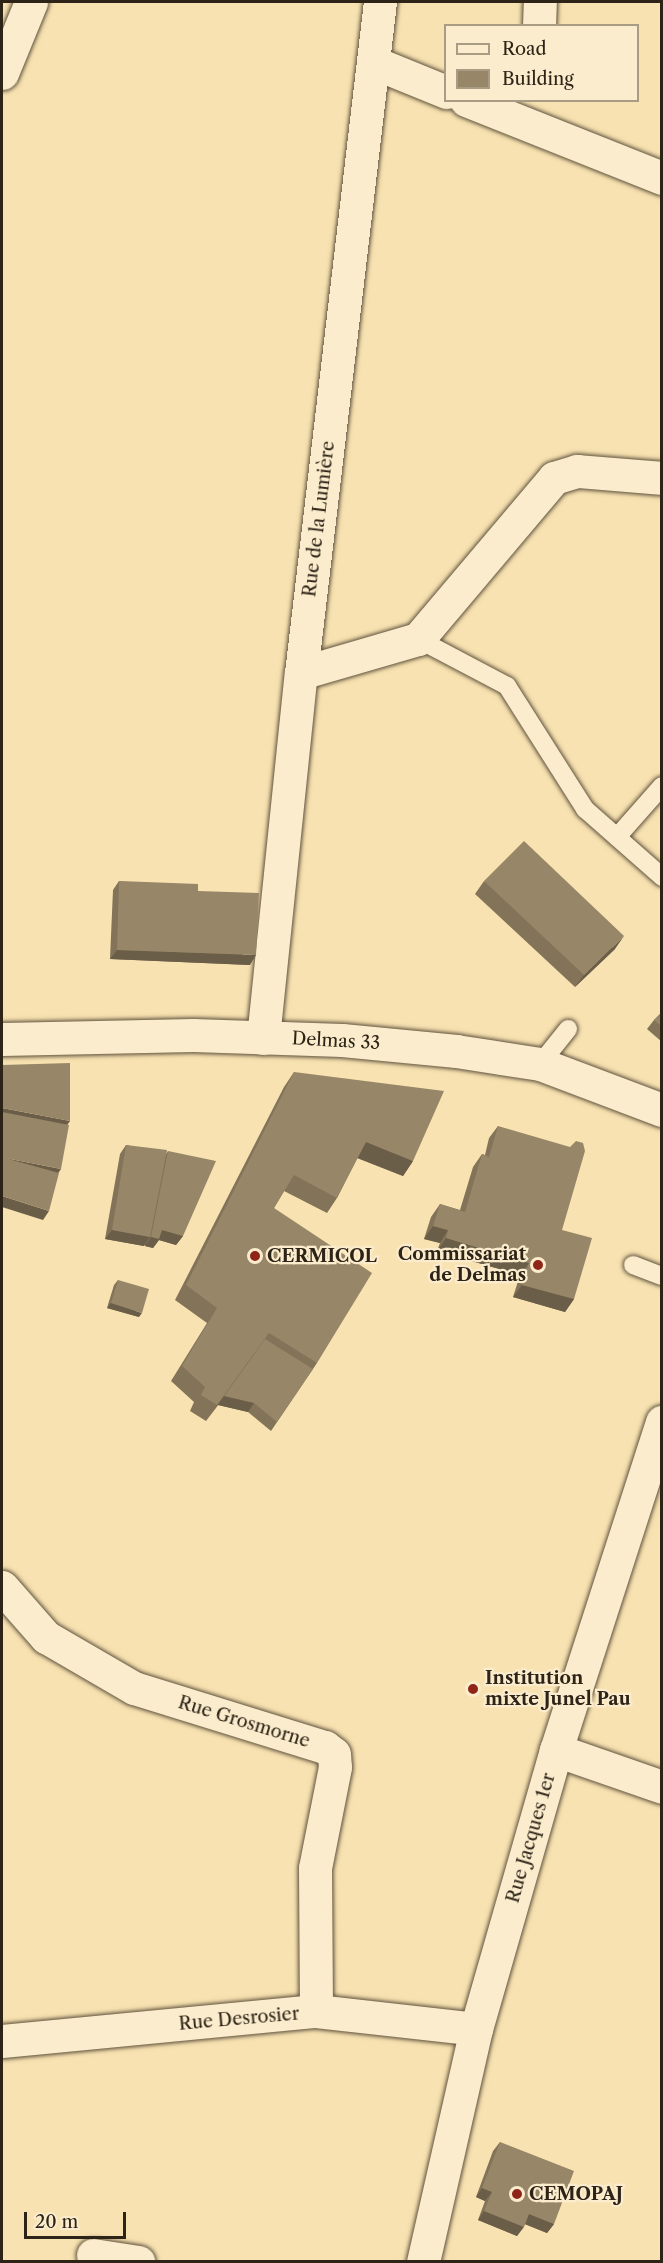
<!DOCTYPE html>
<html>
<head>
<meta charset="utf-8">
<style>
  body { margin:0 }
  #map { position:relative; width:663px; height:2263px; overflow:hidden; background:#f8e2b1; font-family:"Libre Caslon Text",serif }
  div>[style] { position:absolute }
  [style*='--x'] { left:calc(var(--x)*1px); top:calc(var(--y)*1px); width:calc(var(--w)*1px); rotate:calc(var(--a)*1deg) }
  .roads { filter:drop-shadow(0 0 2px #60533e) drop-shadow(0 0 2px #60533e) }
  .service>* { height:18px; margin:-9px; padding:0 9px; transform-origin:9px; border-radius:9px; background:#faeccc }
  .minor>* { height:33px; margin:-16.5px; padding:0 16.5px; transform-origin:16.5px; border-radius:16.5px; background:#faeccc }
  .secondary>* { height:33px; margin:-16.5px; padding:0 16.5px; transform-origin:16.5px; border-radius:16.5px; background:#faeccc }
  .wall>* { inset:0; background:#827359 }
  .shaded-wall>* { inset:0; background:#6a5e48 }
  .building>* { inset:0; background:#978667 }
  .dots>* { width:16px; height:16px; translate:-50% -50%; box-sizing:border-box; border:3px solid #faeccc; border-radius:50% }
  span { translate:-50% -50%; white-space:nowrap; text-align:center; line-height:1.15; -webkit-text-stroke:4.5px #faeccc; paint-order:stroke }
  .street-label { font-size:18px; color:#2d2317 }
  .poi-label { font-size:18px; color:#2d2317; font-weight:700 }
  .right { translate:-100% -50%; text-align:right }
  .left { translate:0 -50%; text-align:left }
  .frame { position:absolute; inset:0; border:3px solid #2d2317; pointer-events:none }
  .legend { position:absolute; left:444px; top:24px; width:195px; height:78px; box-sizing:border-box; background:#faeccc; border:2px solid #a89c84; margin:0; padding:8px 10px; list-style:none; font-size:18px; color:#2d2317 }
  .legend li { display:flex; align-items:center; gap:12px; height:30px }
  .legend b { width:30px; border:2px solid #a89c84 }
  .scale { position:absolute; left:24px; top:2212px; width:102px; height:27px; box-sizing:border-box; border:3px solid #2d2317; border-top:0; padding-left:8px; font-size:18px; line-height:21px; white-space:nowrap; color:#2d2317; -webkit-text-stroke:4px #faeccc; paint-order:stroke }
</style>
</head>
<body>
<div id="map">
  <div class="roads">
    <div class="service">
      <i style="--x:418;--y:639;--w:101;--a:27.8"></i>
      <i style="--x:507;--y:686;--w:146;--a:57.6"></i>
      <i style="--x:585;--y:809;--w:103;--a:41.4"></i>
      <i style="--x:617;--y:837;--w:68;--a:-48.6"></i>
      <i style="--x:540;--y:1064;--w:45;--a:-51.3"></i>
      <i style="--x:633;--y:1265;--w:31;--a:21"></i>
    </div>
    <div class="minor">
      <i style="--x:539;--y:26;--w:24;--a:-88"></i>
      <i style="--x:375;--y:63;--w:77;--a:22.2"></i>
      <i style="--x:2;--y:73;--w:77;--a:-67.8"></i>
      <i style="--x:466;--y:100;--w:211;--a:21.7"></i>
      <i style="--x:301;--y:673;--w:122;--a:-16.2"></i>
      <i style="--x:418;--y:639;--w:211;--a:-49.8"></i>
      <i style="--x:554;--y:478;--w:24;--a:-17"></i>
      <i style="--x:577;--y:471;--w:85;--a:4.7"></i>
      <i style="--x:263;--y:1038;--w:367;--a:-84.1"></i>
      <i style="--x:301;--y:673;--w:676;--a:-83.29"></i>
      <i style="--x:2;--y:1587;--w:67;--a:48.7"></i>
      <i style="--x:46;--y:1637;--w:102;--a:30.1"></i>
      <i style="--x:134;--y:1688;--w:200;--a:17.2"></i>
      <i style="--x:325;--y:1747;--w:11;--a:38"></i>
      <i style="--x:334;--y:1754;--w:13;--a:86"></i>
      <i style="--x:335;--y:1767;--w:103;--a:101.2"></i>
      <i style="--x:315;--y:1868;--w:143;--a:89.6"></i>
      <i style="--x:556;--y:1750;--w:112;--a:19.2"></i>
      <i style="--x:2;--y:2041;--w:315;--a:-5.5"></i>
      <i style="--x:316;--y:2011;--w:161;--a:6.4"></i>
      <i style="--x:93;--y:2255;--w:46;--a:8.8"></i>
      <i style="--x:423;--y:2262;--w:239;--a:-77.2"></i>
      <i style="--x:476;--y:2029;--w:290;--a:-74"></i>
      <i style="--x:556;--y:1750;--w:345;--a:-72.1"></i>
    </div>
    <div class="secondary">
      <i style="--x:2;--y:1039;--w:191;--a:-1.2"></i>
      <i style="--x:193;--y:1035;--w:149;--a:1.9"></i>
      <i style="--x:342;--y:1040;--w:115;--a:5.5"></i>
      <i style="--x:456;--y:1051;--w:85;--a:8.8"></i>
      <i style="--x:540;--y:1064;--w:130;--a:20.7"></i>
    </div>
  </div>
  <div class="wall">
    <i style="clip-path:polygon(119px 881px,198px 891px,250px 965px,110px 959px,113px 890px)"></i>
    <i style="clip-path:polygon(484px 881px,615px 949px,575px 987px,475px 894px)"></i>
    <i style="clip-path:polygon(662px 1012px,662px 1042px,647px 1029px,654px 1020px)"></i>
    <i style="clip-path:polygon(294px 1072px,413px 1161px,403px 1176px,357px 1158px,337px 1198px,327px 1213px,284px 1191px,274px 1208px,317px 1363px,271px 1431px,248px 1412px,218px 1405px,206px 1421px,190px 1411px,194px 1402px,171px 1381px,207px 1323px,175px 1300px,284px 1087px)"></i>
    <i style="clip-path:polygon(498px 1126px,562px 1230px,574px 1299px,565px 1312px,513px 1297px,520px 1275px,437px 1251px,440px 1243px,424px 1239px,431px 1217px,440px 1204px,460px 1210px,473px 1167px,482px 1154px,485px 1155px,489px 1138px)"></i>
    <i style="clip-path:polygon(126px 1145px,166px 1154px,168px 1151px,183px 1236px,176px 1245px,159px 1240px,153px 1248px,145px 1246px,145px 1244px,144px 1246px,105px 1239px,120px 1154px)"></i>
    <i style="clip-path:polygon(118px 1280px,139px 1317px,107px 1308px,114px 1285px)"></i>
    <i style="clip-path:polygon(500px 2142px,554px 2224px,547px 2233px,525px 2224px,517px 2236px,478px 2220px,485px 2201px,476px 2197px,493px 2151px)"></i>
  </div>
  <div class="shaded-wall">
    <i style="clip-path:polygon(624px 936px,615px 949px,575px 987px,584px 975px)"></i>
    <i style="clip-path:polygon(117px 950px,256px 955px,250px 965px,110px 959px)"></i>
    <i style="clip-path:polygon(2px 1108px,70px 1121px,63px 1131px,2px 1118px)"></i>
    <i style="clip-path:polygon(366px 1142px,413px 1161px,403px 1176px,355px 1157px)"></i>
    <i style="clip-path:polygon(5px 1158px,61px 1169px,55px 1178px)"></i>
    <i style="clip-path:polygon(2px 1196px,49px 1211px,43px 1220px,2px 1207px)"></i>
    <i style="clip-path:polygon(433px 1226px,448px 1230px,440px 1243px,424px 1239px)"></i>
    <i style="clip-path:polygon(112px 1230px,150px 1237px,144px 1246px,105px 1239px)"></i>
    <i style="clip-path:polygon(162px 1230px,183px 1236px,176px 1245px,159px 1240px,153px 1248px,145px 1246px,151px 1237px)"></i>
    <i style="clip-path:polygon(446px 1238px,529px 1263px,520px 1275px,437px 1251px)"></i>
    <i style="clip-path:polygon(522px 1285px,574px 1299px,565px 1312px,513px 1297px)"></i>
    <i style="clip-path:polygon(111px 1303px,142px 1313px,139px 1317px,107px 1308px)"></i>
    <i style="clip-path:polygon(269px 1333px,258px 1348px,254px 1403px,248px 1412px,218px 1405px,206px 1421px)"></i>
    <i style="clip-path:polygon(482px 2188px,492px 2192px,485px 2201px,476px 2197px)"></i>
    <i style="clip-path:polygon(484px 2211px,524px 2227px,517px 2236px,478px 2220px)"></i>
    <i style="clip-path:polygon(529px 2214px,554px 2224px,547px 2233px,522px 2223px)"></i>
  </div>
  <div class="building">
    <i style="clip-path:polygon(524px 841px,624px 936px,584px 975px,484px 881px)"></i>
    <i style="clip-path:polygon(119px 881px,198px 884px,198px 891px,259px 893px,256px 955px,117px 950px)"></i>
    <i style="clip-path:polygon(662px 1012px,662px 1027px,654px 1020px)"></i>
    <i style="clip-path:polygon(70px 1063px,70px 1121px,2px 1108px,2px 1065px)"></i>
    <i style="clip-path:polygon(294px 1072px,444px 1091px,413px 1161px,366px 1142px,337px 1198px,294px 1175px,274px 1208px,372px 1273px,317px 1363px,269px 1333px,217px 1405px,201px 1395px,205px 1387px,182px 1366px,217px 1308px,186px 1285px)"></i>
    <i style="clip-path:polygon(2px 1112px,69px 1125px,61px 1169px,5px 1158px,59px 1173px,49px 1211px,2px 1196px)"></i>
    <i style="clip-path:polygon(498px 1126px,570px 1147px,576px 1141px,583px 1143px,585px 1151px,562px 1230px,592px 1238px,574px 1299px,522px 1285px,529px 1263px,446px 1238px,448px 1230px,433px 1226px,440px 1204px,465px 1212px,482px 1154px,489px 1157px)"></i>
    <i style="clip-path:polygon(126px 1145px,167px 1150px,150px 1237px,112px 1230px)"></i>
    <i style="clip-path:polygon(168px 1151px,216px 1161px,183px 1236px,162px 1230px,159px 1239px,151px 1237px)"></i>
    <i style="clip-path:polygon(118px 1280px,149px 1289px,142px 1313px,111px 1303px)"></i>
    <i style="clip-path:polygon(265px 1339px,313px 1369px,277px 1422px,254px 1403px,224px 1396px)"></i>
    <i style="clip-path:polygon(500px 2142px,574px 2171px,554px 2224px,529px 2214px,524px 2227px,484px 2211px,492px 2192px,482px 2188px)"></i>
  </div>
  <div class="dots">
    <i style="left:255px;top:1256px;background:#8f2418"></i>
    <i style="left:538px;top:1265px;background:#8f2418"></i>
    <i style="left:473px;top:1689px;background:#8f2418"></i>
    <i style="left:517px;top:2194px;background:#8f2418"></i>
  </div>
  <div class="street-label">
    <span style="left:319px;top:519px;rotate:-83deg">Rue de la Lumière</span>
    <span style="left:336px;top:1041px;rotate:3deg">Delmas 33</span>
    <span style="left:244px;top:1722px;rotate:17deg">Rue Grosmorne</span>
    <span style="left:531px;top:1838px;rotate:-74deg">Rue Jacques 1er</span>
    <span style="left:239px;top:2019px;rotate:-5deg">Rue Desrosier</span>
  </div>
  <div class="poi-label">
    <span class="right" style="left:526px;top:1265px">Commissariat<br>de Delmas</span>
    <span class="left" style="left:267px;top:1256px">CERMICOL</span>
    <span class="left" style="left:485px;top:1689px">Institution<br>mixte Junel Pau</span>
    <span class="left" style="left:529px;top:2194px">CEMOPAJ</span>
  </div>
  <div class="frame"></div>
  <ul class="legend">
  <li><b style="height:8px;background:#faeccc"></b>Road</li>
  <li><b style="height:16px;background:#978667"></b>Building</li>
  </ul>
  <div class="scale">20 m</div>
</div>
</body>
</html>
